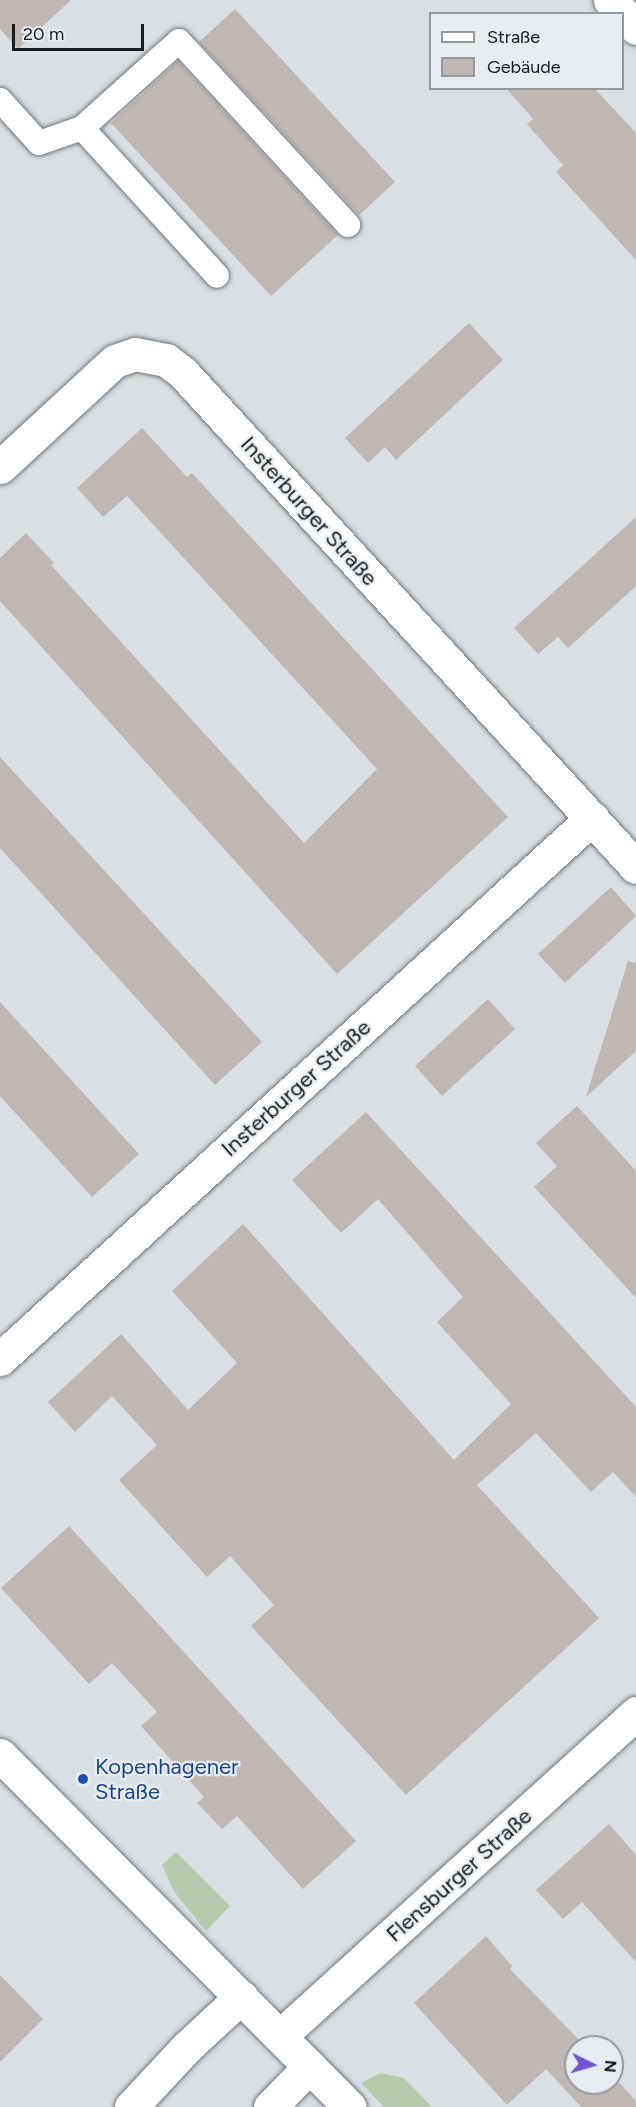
<!DOCTYPE html>
<html>
<head>
<meta charset="utf-8">
<style>
  body { margin:0 }
  #map { position:relative; width:636px; height:2107px; overflow:hidden; background:#dadfe4; font-family:Figtree,sans-serif }
  div>[style] { position:absolute }
  [style*='--x'] { left:calc(var(--x)*1px); top:calc(var(--y)*1px); width:calc(var(--w)*1px); rotate:calc(var(--a)*1deg) }
  .green>* { inset:0; background:#b8caad }
  .building>* { inset:0; background:#beb7b3 }
  .roads { filter:drop-shadow(0 0 2px #72777b) drop-shadow(0 0 2px #72777b) }
  .lane>* { height:24px; margin:-12px; padding:0 12px; transform-origin:12px; border-radius:12px; background:#fff }
  .street>* { height:33px; margin:-16.5px; padding:0 16.5px; transform-origin:16.5px; border-radius:16.5px; background:#fff }
  .dots>* { width:16px; height:16px; translate:-50% -50%; box-sizing:border-box; border:3px solid #e7ecf1; border-radius:50% }
  span { translate:-50% -50%; white-space:nowrap; text-align:center; line-height:1.15; -webkit-text-stroke:4.5px #e7ecf1; paint-order:stroke }
  .street-label { font-size:22px; color:#191b1d }
  .transit-label { font-size:22px; color:#164399 }
  .left { translate:0 -50%; text-align:left }
  .legend { position:absolute; left:429px; top:12px; width:195px; height:78px; box-sizing:border-box; background:#e7ecf1; border:2px solid #95989c; margin:0; padding:8px 10px; list-style:none; font-size:18px; color:#191b1d }
  .legend li { display:flex; align-items:center; gap:12px; height:30px }
  .legend b { width:30px; border:2px solid #95989c }
  .north { position:absolute; left:564px; top:2035px; width:60px; height:60px; box-sizing:border-box; background:#e7ecf1; border:2px solid #95989c; border-radius:50%; rotate:95deg; font-size:16px; font-weight:700; line-height:24px; text-align:center; color:#191b1d }
  .north::after { content:''; display:block; margin:auto; width:21px; height:27px; background:#7255ce; clip-path:polygon(50% 0,100% 100%,50% 72%,0 100%) }
  .scale { position:absolute; left:12px; top:24px; width:132px; height:27px; box-sizing:border-box; border:3px solid #191b1d; border-top:0; padding-left:8px; font-size:18px; line-height:21px; white-space:nowrap; color:#191b1d; -webkit-text-stroke:4px #e7ecf1; paint-order:stroke }
</style>
</head>
<body>
<div id="map">
  <div class="green">
    <i style="clip-path:polygon(176px 1852px,230px 1906px,206px 1931px,175px 1893px,162px 1865px)"></i>
    <i style="clip-path:polygon(380px 2073px,404px 2078px,432px 2107px,384px 2107px,361px 2083px)"></i>
  </div>
  <div class="building">
    <i style="clip-path:polygon(0 0,71px 0,18px 49px,0 29px)"></i>
    <i style="clip-path:polygon(235px 9px,395px 182px,359px 215px,199px 42px)"></i>
    <i style="clip-path:polygon(178px 61px,338px 235px,271px 296px,111px 123px)"></i>
    <i style="clip-path:polygon(506px 88px,594px 88px,636px 133px,636px 260px,556px 172px,563px 165px,527px 124px,533px 119px)"></i>
    <i style="clip-path:polygon(469px 323px,503px 360px,396px 460px,385px 447px,368px 463px,345px 438px)"></i>
    <i style="clip-path:polygon(142px 428px,187px 477px,192px 473px,508px 817px,337px 974px,0 601px,0 558px,26px 533px,54px 563px,51px 565px,304px 843px,377px 769px,127px 496px,103px 517px,77px 488px)"></i>
    <i style="clip-path:polygon(636px 517px,636px 586px,568px 648px,558px 637px,538px 654px,514px 628px)"></i>
    <i style="clip-path:polygon(0 757px,262px 1042px,215px 1085px,0 848px)"></i>
    <i style="clip-path:polygon(611px 887px,636px 916px,565px 983px,538px 954px)"></i>
    <i style="clip-path:polygon(628px 961px,636px 963px,636px 1051px,586px 1097px)"></i>
    <i style="clip-path:polygon(488px 999px,515px 1029px,442px 1096px,415px 1066px)"></i>
    <i style="clip-path:polygon(0 1002px,139px 1154px,92px 1197px,0 1096px)"></i>
    <i style="clip-path:polygon(577px 1106px,636px 1171px,636px 1298px,534px 1187px,557px 1166px,536px 1143px)"></i>
    <i style="clip-path:polygon(366px 1112px,636px 1407px,636px 1497px,613px 1472px,591px 1492px,536px 1433px,477px 1485px,599px 1618px,406px 1795px,251px 1626px,274px 1605px,230px 1556px,207px 1577px,119px 1480px,157px 1445px,112px 1396px,75px 1432px,48px 1402px,121px 1334px,188px 1410px,237px 1363px,172px 1291px,243px 1224px,454px 1460px,511px 1404px,437px 1322px,463px 1297px,378px 1199px,341px 1233px,292px 1180px)"></i>
    <i style="clip-path:polygon(69px 1526px,356px 1841px,303px 1889px,237px 1816px,222px 1829px,197px 1803px,204px 1797px,141px 1726px,157px 1712px,112px 1663px,89px 1684px,1px 1588px)"></i>
    <i style="clip-path:polygon(609px 1824px,636px 1855px,636px 1962px,582px 1902px,563px 1919px,536px 1890px)"></i>
    <i style="clip-path:polygon(486px 1936px,512px 1966px,510px 1969px,586px 2047px,576px 2047px,576px 2083px,612px 2083px,612px 2075px,636px 2101px,636px 2107px,581px 2107px,546px 2069px,507px 2105px,414px 2003px)"></i>
    <i style="clip-path:polygon(0 1975px,43px 2019px,0 2062px)"></i>
  </div>
  <div class="roads">
    <div class="lane">
      <i style="--x:0;--y:100;--w:58;--a:47.8"></i>
      <i style="--x:39;--y:143;--w:46;--a:-19.2"></i>
      <i style="--x:82;--y:128;--w:200;--a:47.6"></i>
      <i style="--x:82;--y:128;--w:130;--a:-41.9"></i>
      <i style="--x:179;--y:41;--w:250;--a:47.4"></i>
    </div>
    <div class="street">
      <i style="--x:610;--y:0;--w:38;--a:47"></i>
      <i style="--x:0;--y:467;--w:156;--a:-42.7"></i>
      <i style="--x:115;--y:361;--w:21;--a:-19"></i>
      <i style="--x:135;--y:354;--w:32;--a:11"></i>
      <i style="--x:166;--y:360;--w:21;--a:37"></i>
      <i style="--x:183;--y:373;--w:670;--a:47.48"></i>
      <i style="--x:0;--y:1359;--w:802;--a:-42.42"></i>
      <i style="--x:0;--y:1755;--w:496;--a:45.2"></i>
      <i style="--x:280;--y:2036;--w:481;--a:-42.2"></i>
      <i style="--x:131;--y:2107;--w:82;--a:-47"></i>
      <i style="--x:187;--y:2047;--w:74;--a:-42.8"></i>
      <i style="--x:270;--y:2107;--w:57;--a:-45.7"></i>
    </div>
  </div>
  <div class="dots">
    <i style="left:83px;top:1779px;background:#1a4fb4"></i>
  </div>
  <div class="street-label">
    <span style="left:309px;top:511px;rotate:48deg">Insterburger Straße</span>
    <span style="left:296px;top:1088px;rotate:-42deg">Insterburger Straße</span>
    <span style="left:459px;top:1875px;rotate:-42deg">Flensburger Straße</span>
  </div>
  <div class="transit-label">
    <span class="left" style="left:95px;top:1779px">Kopenhagener<br>Straße</span>
  </div>
  <ul class="legend">
  <li><b style="height:8px;background:#fff"></b>Straße</li>
  <li><b style="height:16px;background:#beb7b3"></b>Gebäude</li>
  </ul>
  <div class="north">N</div>
  <div class="scale">20 m</div>
</div>
</body>
</html>
